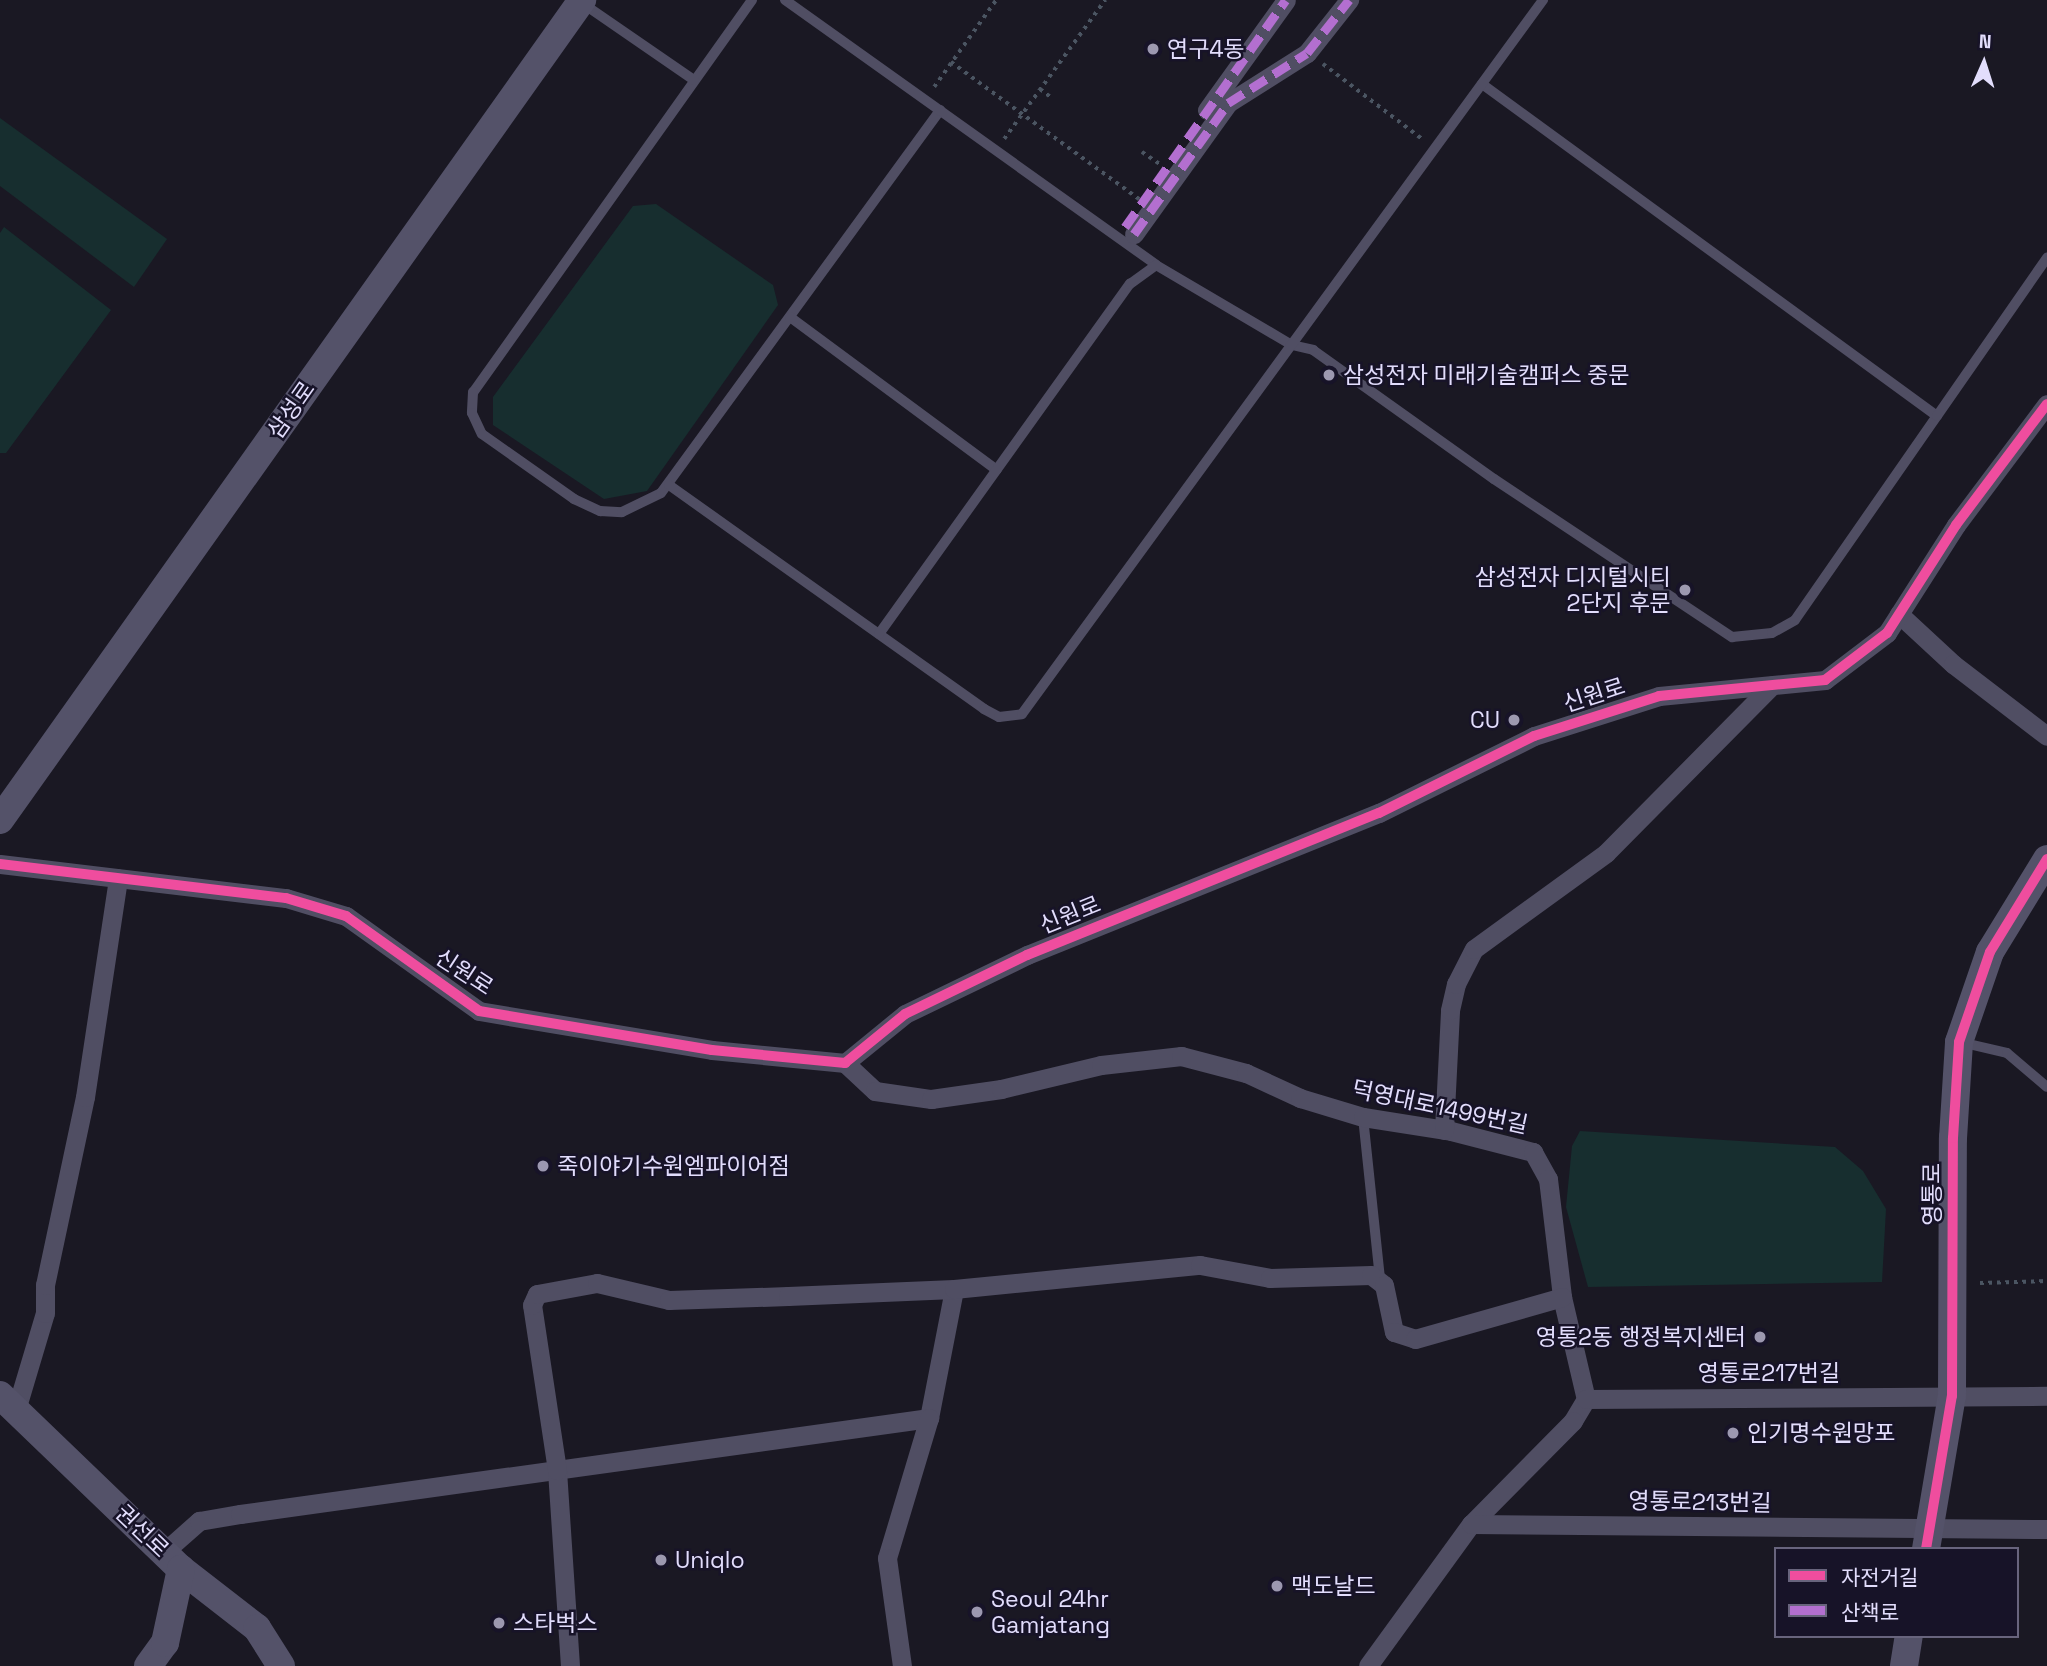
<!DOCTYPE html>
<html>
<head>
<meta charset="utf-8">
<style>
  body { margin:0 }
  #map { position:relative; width:2047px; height:1666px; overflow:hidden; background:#1a1823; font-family:"Space Grotesk","Noto Sans KR",sans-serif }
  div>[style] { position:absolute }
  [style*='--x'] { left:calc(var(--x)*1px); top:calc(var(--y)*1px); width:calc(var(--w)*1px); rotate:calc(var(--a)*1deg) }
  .green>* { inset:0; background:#172e2f }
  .path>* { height:3.5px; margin-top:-1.75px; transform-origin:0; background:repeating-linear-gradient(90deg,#4b5562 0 3.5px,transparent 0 8.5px) }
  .lane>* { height:10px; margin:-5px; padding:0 5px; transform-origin:5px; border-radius:5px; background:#504e63 }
  .street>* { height:19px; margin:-9.5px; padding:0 9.5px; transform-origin:9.5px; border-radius:9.5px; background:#504e63 }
  .secondary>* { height:28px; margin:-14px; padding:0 14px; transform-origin:14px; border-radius:14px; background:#545269 }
  .quiet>* { height:9px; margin-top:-4.5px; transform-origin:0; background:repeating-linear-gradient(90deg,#b36fd0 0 18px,transparent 0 27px) }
  .cycleway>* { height:10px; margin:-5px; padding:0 5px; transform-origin:5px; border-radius:5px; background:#ef4d9e }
  .dots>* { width:19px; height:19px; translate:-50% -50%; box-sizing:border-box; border:4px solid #171328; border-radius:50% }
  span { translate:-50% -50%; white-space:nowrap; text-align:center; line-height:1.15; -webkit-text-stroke:5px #171328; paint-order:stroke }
  .poi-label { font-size:23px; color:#e2ddfc }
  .left { translate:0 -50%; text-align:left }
  .right { translate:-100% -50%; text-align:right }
  .street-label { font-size:23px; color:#e2ddfc }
  .legend { position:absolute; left:1774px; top:1547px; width:245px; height:91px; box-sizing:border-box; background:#171328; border:2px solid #68647d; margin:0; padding:9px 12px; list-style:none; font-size:21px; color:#e2ddfc }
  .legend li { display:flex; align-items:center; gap:14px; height:35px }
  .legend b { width:35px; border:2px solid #68647d }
  .north { position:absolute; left:1949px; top:28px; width:70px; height:70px; -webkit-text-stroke:5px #171328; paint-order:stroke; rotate:3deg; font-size:19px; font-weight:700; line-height:28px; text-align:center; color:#e2ddfc }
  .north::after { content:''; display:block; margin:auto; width:24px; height:32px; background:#e2ddfc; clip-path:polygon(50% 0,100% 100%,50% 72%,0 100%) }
</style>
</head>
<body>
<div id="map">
  <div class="green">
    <i style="clip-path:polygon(0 118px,167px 239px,134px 287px,0 186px)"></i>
    <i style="clip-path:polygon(656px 204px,773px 285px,778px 305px,647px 491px,604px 499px,493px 425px,493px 397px,633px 206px)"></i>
    <i style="clip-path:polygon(4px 227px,111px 310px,6px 453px,0 453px,0 233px)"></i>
    <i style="clip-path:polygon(1580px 1131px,1835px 1147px,1863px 1171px,1886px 1209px,1882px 1282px,1588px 1287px,1566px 1207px,1572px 1146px)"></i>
  </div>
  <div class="path">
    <i style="--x:951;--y:62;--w:233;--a:36.1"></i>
    <i style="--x:1323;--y:64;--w:123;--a:37.1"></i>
    <i style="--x:934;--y:87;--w:107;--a:-54.5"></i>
    <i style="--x:1040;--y:89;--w:15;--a:37"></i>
    <i style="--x:1004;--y:139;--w:172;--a:-54"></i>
    <i style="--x:1142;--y:152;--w:23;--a:34"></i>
    <i style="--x:1980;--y:1283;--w:67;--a:-1.7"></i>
  </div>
  <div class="lane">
    <i style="--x:752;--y:0;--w:481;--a:125.4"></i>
    <i style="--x:473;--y:392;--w:21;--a:93"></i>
    <i style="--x:472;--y:413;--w:23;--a:65"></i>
    <i style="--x:482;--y:434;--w:113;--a:35.2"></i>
    <i style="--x:574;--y:499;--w:29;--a:25"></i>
    <i style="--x:600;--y:511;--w:22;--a:3"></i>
    <i style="--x:622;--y:512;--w:43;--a:-26"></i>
    <i style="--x:661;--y:493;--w:474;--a:-53.9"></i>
    <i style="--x:785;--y:0;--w:456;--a:35.5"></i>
    <i style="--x:1156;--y:265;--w:158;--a:30.5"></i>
    <i style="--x:1292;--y:345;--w:22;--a:13"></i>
    <i style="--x:1313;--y:350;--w:222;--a:35.5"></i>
    <i style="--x:1494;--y:479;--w:286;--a:33.6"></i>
    <i style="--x:1732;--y:637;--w:40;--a:-5.7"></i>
    <i style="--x:1772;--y:633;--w:26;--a:-29"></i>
    <i style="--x:1795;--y:620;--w:249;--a:-55.2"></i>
    <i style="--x:582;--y:3;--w:136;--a:34.5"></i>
    <i style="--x:1482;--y:84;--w:563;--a:36.12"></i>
    <i style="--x:1937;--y:416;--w:193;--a:-55.2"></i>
    <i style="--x:790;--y:317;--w:257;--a:36.5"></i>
    <i style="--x:669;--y:485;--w:387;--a:35.4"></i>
    <i style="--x:984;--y:709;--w:17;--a:28"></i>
    <i style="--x:999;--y:717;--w:23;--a:-7"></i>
    <i style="--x:1022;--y:714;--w:884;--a:-53.88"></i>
    <i style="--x:879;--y:634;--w:431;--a:-54.4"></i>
    <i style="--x:1130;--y:284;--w:32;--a:-36"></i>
    <i style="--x:1960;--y:1042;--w:48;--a:13.2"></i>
    <i style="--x:2007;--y:1053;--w:52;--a:40.4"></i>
    <i style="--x:1363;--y:1117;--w:163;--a:84"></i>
  </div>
  <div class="street">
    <i style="--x:1207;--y:110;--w:135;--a:-54.3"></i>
    <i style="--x:1134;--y:234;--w:161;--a:-54.3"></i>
    <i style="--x:1228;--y:103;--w:93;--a:-32.3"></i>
    <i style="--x:1307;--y:53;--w:68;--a:-51.6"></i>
    <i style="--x:1899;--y:614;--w:74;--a:42.8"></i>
    <i style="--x:1953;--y:664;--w:118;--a:37.5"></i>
    <i style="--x:0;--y:864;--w:288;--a:6.8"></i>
    <i style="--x:286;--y:898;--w:63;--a:16.7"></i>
    <i style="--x:346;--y:916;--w:163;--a:35.5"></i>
    <i style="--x:479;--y:1011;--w:236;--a:9.5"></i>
    <i style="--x:712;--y:1050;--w:134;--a:5.6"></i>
    <i style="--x:845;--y:1063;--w:77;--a:-39.2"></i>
    <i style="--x:905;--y:1014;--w:136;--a:-25.8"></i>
    <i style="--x:1027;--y:955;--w:380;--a:-22"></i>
    <i style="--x:1379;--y:813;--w:173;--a:-26.4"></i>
    <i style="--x:1534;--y:736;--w:131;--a:-17.7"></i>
    <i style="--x:1659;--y:696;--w:167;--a:-5.5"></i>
    <i style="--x:1825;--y:680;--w:78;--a:-37.2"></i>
    <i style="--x:1887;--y:633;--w:128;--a:-57.4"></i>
    <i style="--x:1956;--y:525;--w:151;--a:-53.1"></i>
    <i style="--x:845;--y:1063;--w:41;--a:43"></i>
    <i style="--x:875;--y:1091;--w:57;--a:8.1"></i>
    <i style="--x:931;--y:1099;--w:71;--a:-8.1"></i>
    <i style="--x:1001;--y:1089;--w:103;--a:-13.5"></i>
    <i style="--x:1101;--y:1065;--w:81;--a:-6.4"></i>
    <i style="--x:1181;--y:1056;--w:67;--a:14.7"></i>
    <i style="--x:1246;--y:1073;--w:60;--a:24.8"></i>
    <i style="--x:1300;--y:1098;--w:66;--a:16.8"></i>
    <i style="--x:1363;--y:1117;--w:89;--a:9"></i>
    <i style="--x:1451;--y:1131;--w:85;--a:14.4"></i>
    <i style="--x:1533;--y:1152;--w:31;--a:61"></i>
    <i style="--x:1548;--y:1179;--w:119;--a:83.2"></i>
    <i style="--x:1562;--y:1297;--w:105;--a:76.8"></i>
    <i style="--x:1586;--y:1399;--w:26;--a:121"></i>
    <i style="--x:1573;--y:1421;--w:145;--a:134.7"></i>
    <i style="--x:1471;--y:1524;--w:175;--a:126"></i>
    <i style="--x:1444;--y:1130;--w:120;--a:-87.1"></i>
    <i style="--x:1450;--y:1010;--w:27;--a:-77"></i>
    <i style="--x:1456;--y:984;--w:39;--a:-63"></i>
    <i style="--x:1474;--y:949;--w:163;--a:-36"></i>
    <i style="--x:1606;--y:853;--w:236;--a:-45.3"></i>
    <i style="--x:1586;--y:1399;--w:461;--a:-0.4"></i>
    <i style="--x:16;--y:1410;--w:101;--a:-73.4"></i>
    <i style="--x:45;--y:1313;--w:28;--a:-90"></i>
    <i style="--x:45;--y:1285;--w:192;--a:-78"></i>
    <i style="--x:85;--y:1097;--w:221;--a:-81.4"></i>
    <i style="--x:929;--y:1418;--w:131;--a:-79"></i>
    <i style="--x:1471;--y:1524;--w:576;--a:0.5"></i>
    <i style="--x:164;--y:1552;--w:47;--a:-41.5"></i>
    <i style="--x:199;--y:1521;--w:42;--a:-9.7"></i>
    <i style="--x:240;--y:1514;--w:696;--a:-7.93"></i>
    <i style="--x:929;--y:1418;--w:146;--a:106.7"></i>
    <i style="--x:887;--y:1558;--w:109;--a:82.1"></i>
    <i style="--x:570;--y:1666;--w:196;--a:-93.8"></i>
    <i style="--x:557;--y:1470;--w:167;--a:-98.6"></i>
    <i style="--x:532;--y:1305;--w:12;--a:-66"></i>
    <i style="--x:537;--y:1294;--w:61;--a:-10.4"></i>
    <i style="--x:597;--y:1283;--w:74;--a:13.3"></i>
    <i style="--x:669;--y:1300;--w:119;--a:-1.9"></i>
    <i style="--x:788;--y:1296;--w:166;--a:-2.4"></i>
    <i style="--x:954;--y:1289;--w:247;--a:-5.6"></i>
    <i style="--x:1200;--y:1265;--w:71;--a:10.5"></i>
    <i style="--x:1270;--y:1278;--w:101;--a:-1.7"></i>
    <i style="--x:1371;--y:1275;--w:16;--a:38"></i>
    <i style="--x:1384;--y:1285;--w:48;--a:78"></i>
    <i style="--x:1394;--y:1332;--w:22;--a:18"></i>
    <i style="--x:1415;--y:1339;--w:153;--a:-15.9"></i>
  </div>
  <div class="secondary">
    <i style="--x:0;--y:820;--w:1006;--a:-54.63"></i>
    <i style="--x:0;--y:1395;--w:251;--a:43.9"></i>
    <i style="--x:181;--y:1569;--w:96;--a:37.8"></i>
    <i style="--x:257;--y:1628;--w:45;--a:57.7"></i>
    <i style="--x:1926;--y:1549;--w:155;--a:-80.4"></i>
    <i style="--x:1952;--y:1396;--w:258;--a:-89.8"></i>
    <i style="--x:1953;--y:1138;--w:96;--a:-86.4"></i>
    <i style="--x:1959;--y:1042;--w:95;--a:-71"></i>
    <i style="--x:1990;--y:952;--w:109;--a:-58.5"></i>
    <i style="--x:148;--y:1666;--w:29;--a:-54"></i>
    <i style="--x:165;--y:1643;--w:76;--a:-77.8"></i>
    <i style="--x:1904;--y:1666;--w:30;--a:-81"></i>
  </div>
  <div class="quiet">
    <i style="--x:1125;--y:227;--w:278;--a:-54.7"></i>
    <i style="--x:1134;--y:234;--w:161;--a:-54.3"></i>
    <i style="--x:1228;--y:103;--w:93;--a:-32.3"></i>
    <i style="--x:1307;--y:53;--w:68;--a:-51.6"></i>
  </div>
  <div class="cycleway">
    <i style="--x:0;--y:864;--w:288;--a:6.8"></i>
    <i style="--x:286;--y:898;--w:63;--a:16.7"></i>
    <i style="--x:346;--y:916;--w:163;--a:35.5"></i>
    <i style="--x:479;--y:1011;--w:236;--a:9.5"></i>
    <i style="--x:712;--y:1050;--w:134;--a:5.6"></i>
    <i style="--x:845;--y:1063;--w:77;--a:-39.2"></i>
    <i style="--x:905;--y:1014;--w:136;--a:-25.8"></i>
    <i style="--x:1027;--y:955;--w:380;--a:-22"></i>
    <i style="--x:1379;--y:813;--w:173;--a:-26.4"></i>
    <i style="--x:1534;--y:736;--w:131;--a:-17.7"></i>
    <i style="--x:1659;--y:696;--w:167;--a:-5.5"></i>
    <i style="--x:1825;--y:680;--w:78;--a:-37.2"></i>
    <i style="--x:1887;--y:633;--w:128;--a:-57.4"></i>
    <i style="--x:1956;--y:525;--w:151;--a:-53.1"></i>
    <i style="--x:1926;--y:1549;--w:155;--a:-80.4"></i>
    <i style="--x:1952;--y:1396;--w:258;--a:-89.8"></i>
    <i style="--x:1953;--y:1138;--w:96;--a:-86.4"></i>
    <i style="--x:1959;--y:1042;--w:95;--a:-71"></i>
    <i style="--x:1990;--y:952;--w:109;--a:-58.5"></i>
  </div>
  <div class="dots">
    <i style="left:1153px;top:49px;background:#9c98b0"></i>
    <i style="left:1329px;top:375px;background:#9c98b0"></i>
    <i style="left:1685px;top:590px;background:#9c98b0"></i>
    <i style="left:1514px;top:720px;background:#9c98b0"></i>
    <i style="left:543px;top:1166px;background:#9c98b0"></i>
    <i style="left:1760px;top:1337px;background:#9c98b0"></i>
    <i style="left:1733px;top:1433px;background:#9c98b0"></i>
    <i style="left:661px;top:1560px;background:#9c98b0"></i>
    <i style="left:1277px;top:1586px;background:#9c98b0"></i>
    <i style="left:977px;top:1612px;background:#9c98b0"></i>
    <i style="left:499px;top:1623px;background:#9c98b0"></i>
  </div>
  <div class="poi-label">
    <span class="left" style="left:1167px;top:49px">연구4동</span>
    <span class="left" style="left:1343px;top:375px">삼성전자 미래기술캠퍼스 중문</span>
    <span class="right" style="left:1671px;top:590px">삼성전자 디지털시티<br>2단지 후문</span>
    <span class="right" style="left:1500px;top:720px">CU</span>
    <span class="left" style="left:557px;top:1166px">죽이야기수원엠파이어점</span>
    <span class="right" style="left:1746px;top:1337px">영통2동 행정복지센터</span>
    <span class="left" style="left:1747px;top:1433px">인기명수원망포</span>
    <span class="left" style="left:675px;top:1560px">Uniqlo</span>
    <span class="left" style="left:1291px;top:1586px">맥도날드</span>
    <span class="left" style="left:991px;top:1612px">Seoul 24hr<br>Gamjatang</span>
    <span class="left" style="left:513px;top:1623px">스타벅스</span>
  </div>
  <div class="street-label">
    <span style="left:291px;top:410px;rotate:-55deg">삼성로</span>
    <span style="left:1594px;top:695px;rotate:-18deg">신원로</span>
    <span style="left:1070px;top:915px;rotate:-22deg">신원로</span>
    <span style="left:464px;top:972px;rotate:33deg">신원로</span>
    <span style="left:1440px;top:1107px;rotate:12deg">덕영대로1499번길</span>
    <span style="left:1932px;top:1194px;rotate:-90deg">영통로</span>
    <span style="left:1769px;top:1373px">영통로217번길</span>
    <span style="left:1700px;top:1502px;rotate:1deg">영통로213번길</span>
    <span style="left:142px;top:1531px;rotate:44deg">권선로</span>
  </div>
  <ul class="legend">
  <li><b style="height:9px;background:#ef4d9e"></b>자전거길</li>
  <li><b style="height:9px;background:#b36fd0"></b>산책로</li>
  </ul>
  <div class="north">N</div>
</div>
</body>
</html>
